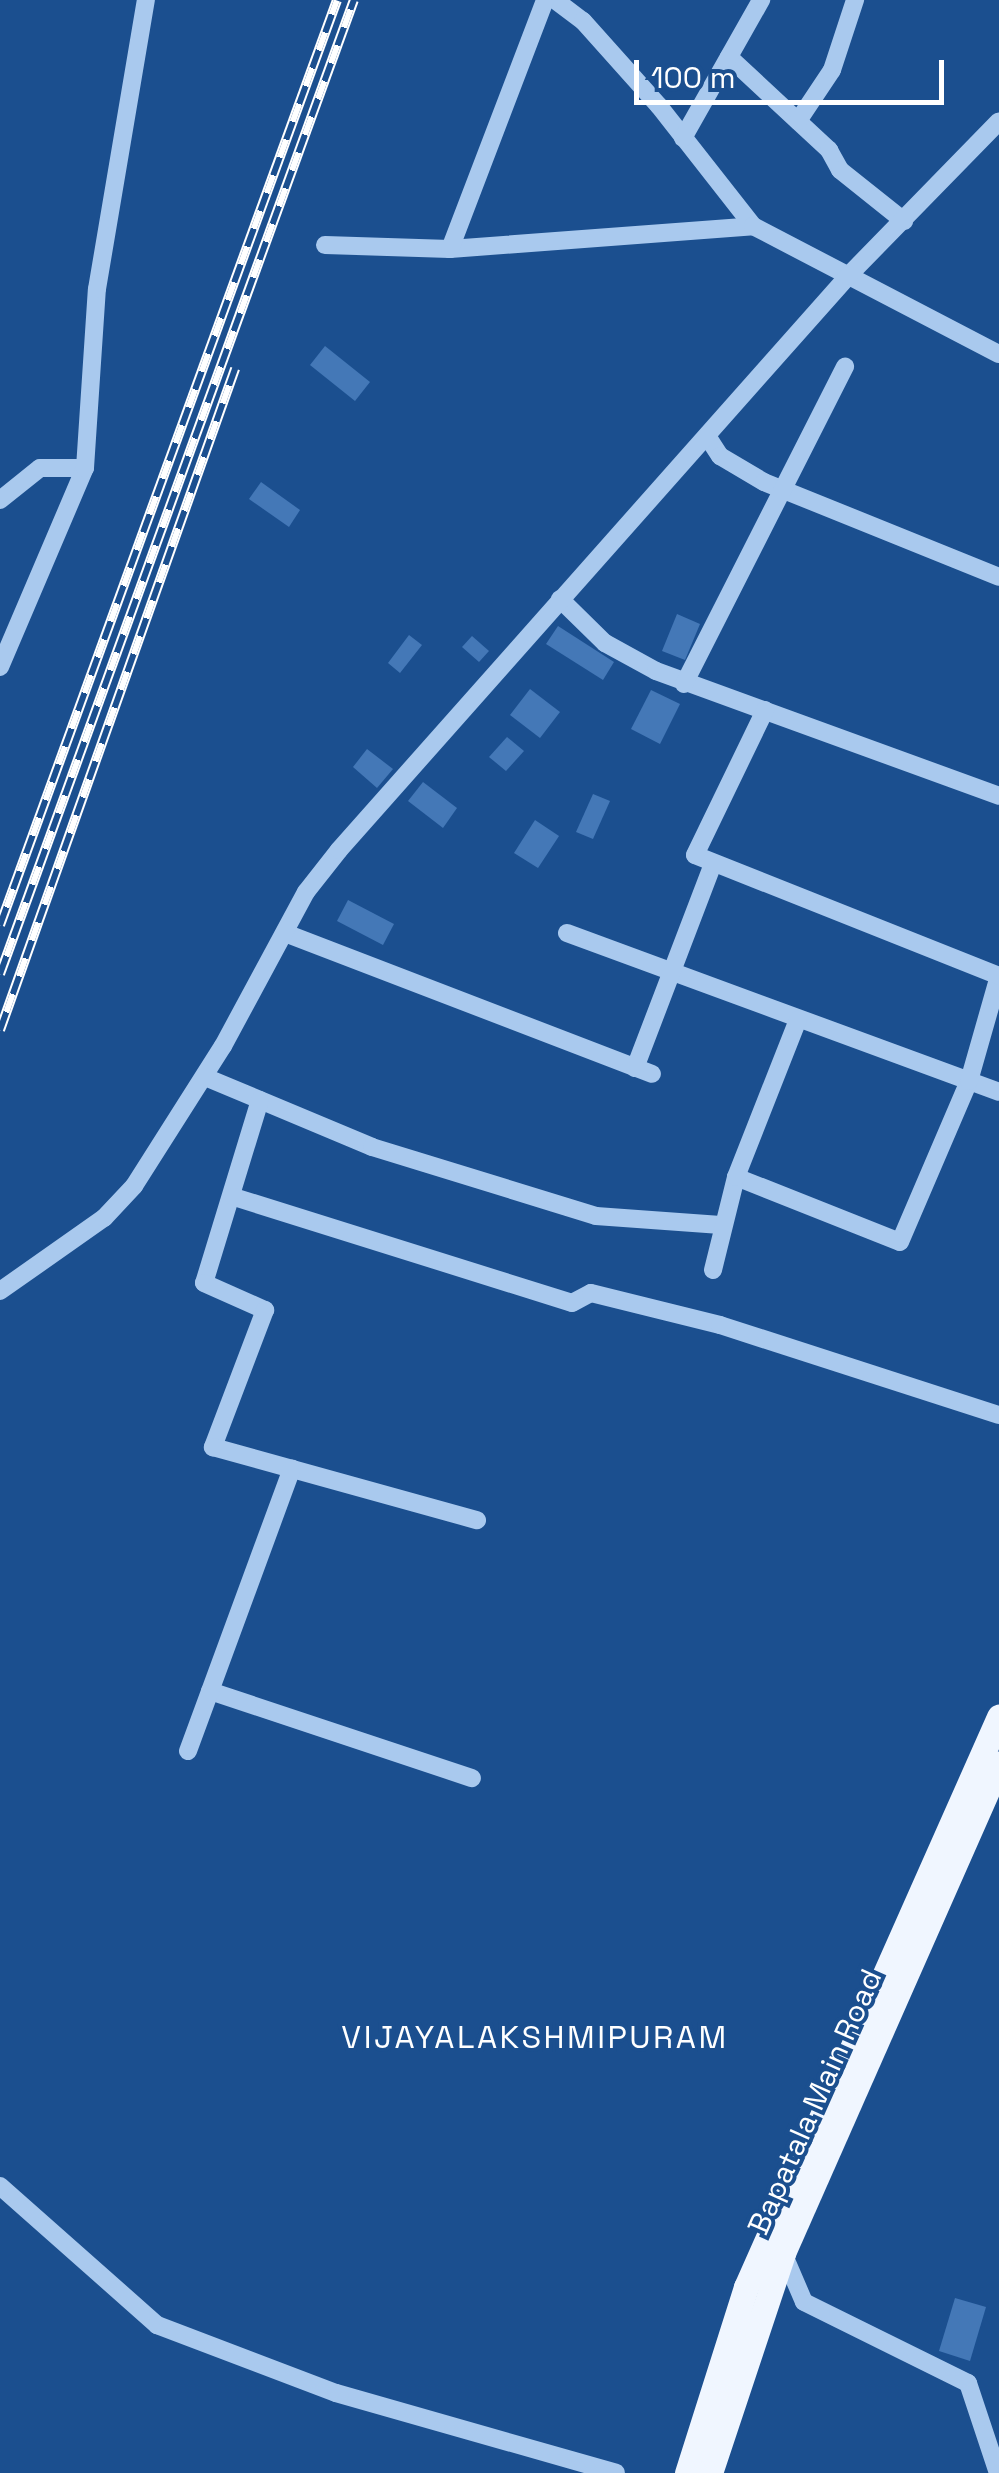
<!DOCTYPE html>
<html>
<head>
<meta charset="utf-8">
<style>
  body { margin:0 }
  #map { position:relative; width:999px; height:2473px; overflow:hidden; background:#1b4f8f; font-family:"Space Grotesk",sans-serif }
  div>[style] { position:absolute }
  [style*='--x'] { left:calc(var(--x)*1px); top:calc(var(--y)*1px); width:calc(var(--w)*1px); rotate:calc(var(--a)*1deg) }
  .building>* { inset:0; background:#4478b7 }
  .minor>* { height:18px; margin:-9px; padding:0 9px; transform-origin:9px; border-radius:9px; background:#a9c9ee }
  .major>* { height:25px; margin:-12.5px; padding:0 12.5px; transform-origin:12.5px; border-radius:12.5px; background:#f0f6ff }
  .rail>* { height:10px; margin-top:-5px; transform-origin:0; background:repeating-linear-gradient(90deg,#1b4f8f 0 19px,#fff 0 38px); box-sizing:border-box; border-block:2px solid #fff }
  span { translate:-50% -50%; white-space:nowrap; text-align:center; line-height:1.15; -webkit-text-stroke:8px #1b4f8f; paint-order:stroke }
  .street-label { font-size:30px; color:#fff }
  .neighbourhood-label { font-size:32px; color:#fff; letter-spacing:2.5px }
  .scale { position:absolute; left:634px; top:60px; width:310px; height:45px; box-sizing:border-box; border:5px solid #fff; border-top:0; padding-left:12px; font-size:30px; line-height:35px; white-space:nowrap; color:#fff; -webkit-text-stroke:8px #1b4f8f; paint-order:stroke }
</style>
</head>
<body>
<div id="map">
  <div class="building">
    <i style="clip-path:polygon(325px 346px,370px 382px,355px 401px,310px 365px)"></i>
    <i style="clip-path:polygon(261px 482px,300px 510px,289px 527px,249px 499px)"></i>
    <i style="clip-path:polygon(677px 614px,700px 624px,685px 660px,662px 651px)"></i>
    <i style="clip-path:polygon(558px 626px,614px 662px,603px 680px,546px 644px)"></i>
    <i style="clip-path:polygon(409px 635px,422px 645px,400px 673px,388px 663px)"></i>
    <i style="clip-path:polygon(472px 636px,489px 651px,479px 662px,462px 647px)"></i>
    <i style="clip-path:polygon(530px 689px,560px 712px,540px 738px,510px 715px)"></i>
    <i style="clip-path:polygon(651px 690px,680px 704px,660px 744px,631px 729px)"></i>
    <i style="clip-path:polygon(507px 737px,524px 751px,506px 771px,489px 757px)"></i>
    <i style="clip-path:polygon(367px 749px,393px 769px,377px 788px,353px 767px)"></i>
    <i style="clip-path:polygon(423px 782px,457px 808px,443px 828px,408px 801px)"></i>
    <i style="clip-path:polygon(593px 794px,610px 801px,593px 839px,576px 832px)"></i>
    <i style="clip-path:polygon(535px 820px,559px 836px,538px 868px,514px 853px)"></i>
    <i style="clip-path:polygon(348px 900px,394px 924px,383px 945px,337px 921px)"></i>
    <i style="clip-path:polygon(955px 2298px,986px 2307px,970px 2361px,939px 2351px)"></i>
  </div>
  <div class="minor">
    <i style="--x:555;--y:0;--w:35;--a:37"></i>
    <i style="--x:583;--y:21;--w:114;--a:48.2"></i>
    <i style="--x:659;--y:106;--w:152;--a:51.9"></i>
    <i style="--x:729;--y:57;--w:137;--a:42.9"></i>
    <i style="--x:829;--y:150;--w:23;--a:61"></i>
    <i style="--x:840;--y:170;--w:82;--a:38.6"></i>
    <i style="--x:798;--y:121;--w:61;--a:-56.3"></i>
    <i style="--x:832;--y:70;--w:74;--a:-71.8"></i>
    <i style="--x:683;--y:138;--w:159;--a:-60.5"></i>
    <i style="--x:325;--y:245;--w:125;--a:1.8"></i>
    <i style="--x:450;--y:249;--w:304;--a:-4.3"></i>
    <i style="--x:753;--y:226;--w:277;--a:27.5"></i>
    <i style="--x:450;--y:249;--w:267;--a:-69.1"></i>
    <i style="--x:707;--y:436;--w:24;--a:57"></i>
    <i style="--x:720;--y:456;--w:51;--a:30.6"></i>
    <i style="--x:764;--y:482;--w:253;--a:22"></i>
    <i style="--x:0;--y:500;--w:51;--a:-38.7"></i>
    <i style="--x:40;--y:468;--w:45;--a:0"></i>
    <i style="--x:560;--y:599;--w:63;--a:44.4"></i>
    <i style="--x:605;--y:643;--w:58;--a:28.8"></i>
    <i style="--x:656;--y:671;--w:365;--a:20"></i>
    <i style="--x:0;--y:667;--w:216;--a:-66.9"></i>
    <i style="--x:85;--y:468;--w:179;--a:-86.2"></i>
    <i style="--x:97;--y:289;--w:293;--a:-80.4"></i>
    <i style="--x:684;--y:684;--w:356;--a:-63.1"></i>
    <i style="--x:285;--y:933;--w:393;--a:21"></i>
    <i style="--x:567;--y:933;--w:460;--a:20.2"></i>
    <i style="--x:635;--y:1068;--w:218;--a:-69.1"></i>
    <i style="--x:205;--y:1077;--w:181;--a:22.7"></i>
    <i style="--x:372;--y:1147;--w:234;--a:17.1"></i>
    <i style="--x:596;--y:1216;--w:125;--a:4.1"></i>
    <i style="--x:260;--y:1100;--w:191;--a:107"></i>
    <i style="--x:204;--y:1283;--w:67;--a:23.9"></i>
    <i style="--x:265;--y:1310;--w:147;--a:110.8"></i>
    <i style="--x:213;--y:1447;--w:274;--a:15.5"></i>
    <i style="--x:736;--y:1177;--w:176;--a:21.6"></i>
    <i style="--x:900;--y:1242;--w:175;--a:-66.8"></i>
    <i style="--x:969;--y:1081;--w:109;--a:-74.1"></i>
    <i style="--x:999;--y:976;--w:327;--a:-158.3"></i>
    <i style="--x:695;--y:855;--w:161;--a:-64.2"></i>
    <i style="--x:234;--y:1197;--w:354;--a:17.4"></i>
    <i style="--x:572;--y:1303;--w:21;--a:-28"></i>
    <i style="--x:591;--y:1293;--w:133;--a:13.9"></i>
    <i style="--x:720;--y:1325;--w:293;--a:17.9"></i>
    <i style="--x:713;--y:1270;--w:96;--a:-76.1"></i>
    <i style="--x:736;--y:1177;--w:169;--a:-68.5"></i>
    <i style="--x:0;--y:1291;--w:127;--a:-35.1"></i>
    <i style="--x:104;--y:1218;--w:44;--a:-46.8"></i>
    <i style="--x:134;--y:1186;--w:166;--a:-57.6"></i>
    <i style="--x:223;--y:1046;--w:175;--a:-61.7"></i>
    <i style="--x:306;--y:892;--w:53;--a:-51.8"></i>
    <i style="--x:339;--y:850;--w:767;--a:-48.43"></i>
    <i style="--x:848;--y:276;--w:216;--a:-45.7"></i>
    <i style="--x:210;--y:1691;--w:276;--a:18.4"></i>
    <i style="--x:188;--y:1751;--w:301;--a:-69.8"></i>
    <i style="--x:0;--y:2186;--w:210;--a:41.5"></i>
    <i style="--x:157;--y:2325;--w:191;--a:20.8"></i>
    <i style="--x:336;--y:2393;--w:291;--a:15.9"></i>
    <i style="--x:783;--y:2253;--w:53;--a:66.8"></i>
    <i style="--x:804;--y:2302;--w:183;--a:26.3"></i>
    <i style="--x:968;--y:2383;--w:95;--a:71.6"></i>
  </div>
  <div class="major">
    <i style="--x:687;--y:2473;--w:195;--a:-72.4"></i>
    <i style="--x:746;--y:2287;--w:624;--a:-66.07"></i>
    <i style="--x:710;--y:2473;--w:232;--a:-71.6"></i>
    <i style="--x:783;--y:2253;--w:535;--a:-66.17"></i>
  </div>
  <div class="rail">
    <i style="--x:0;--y:925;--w:984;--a:-69.98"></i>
    <i style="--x:0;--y:974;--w:1036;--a:-70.03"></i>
    <i style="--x:0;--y:1030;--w:702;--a:-70.43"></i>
  </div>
  <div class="street-label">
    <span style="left:815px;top:2102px;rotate:-66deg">Bapatala Main Road</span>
  </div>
  <div class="neighbourhood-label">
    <span style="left:535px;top:2037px">VIJAYALAKSHMIPURAM</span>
  </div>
  <div class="scale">100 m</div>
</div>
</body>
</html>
